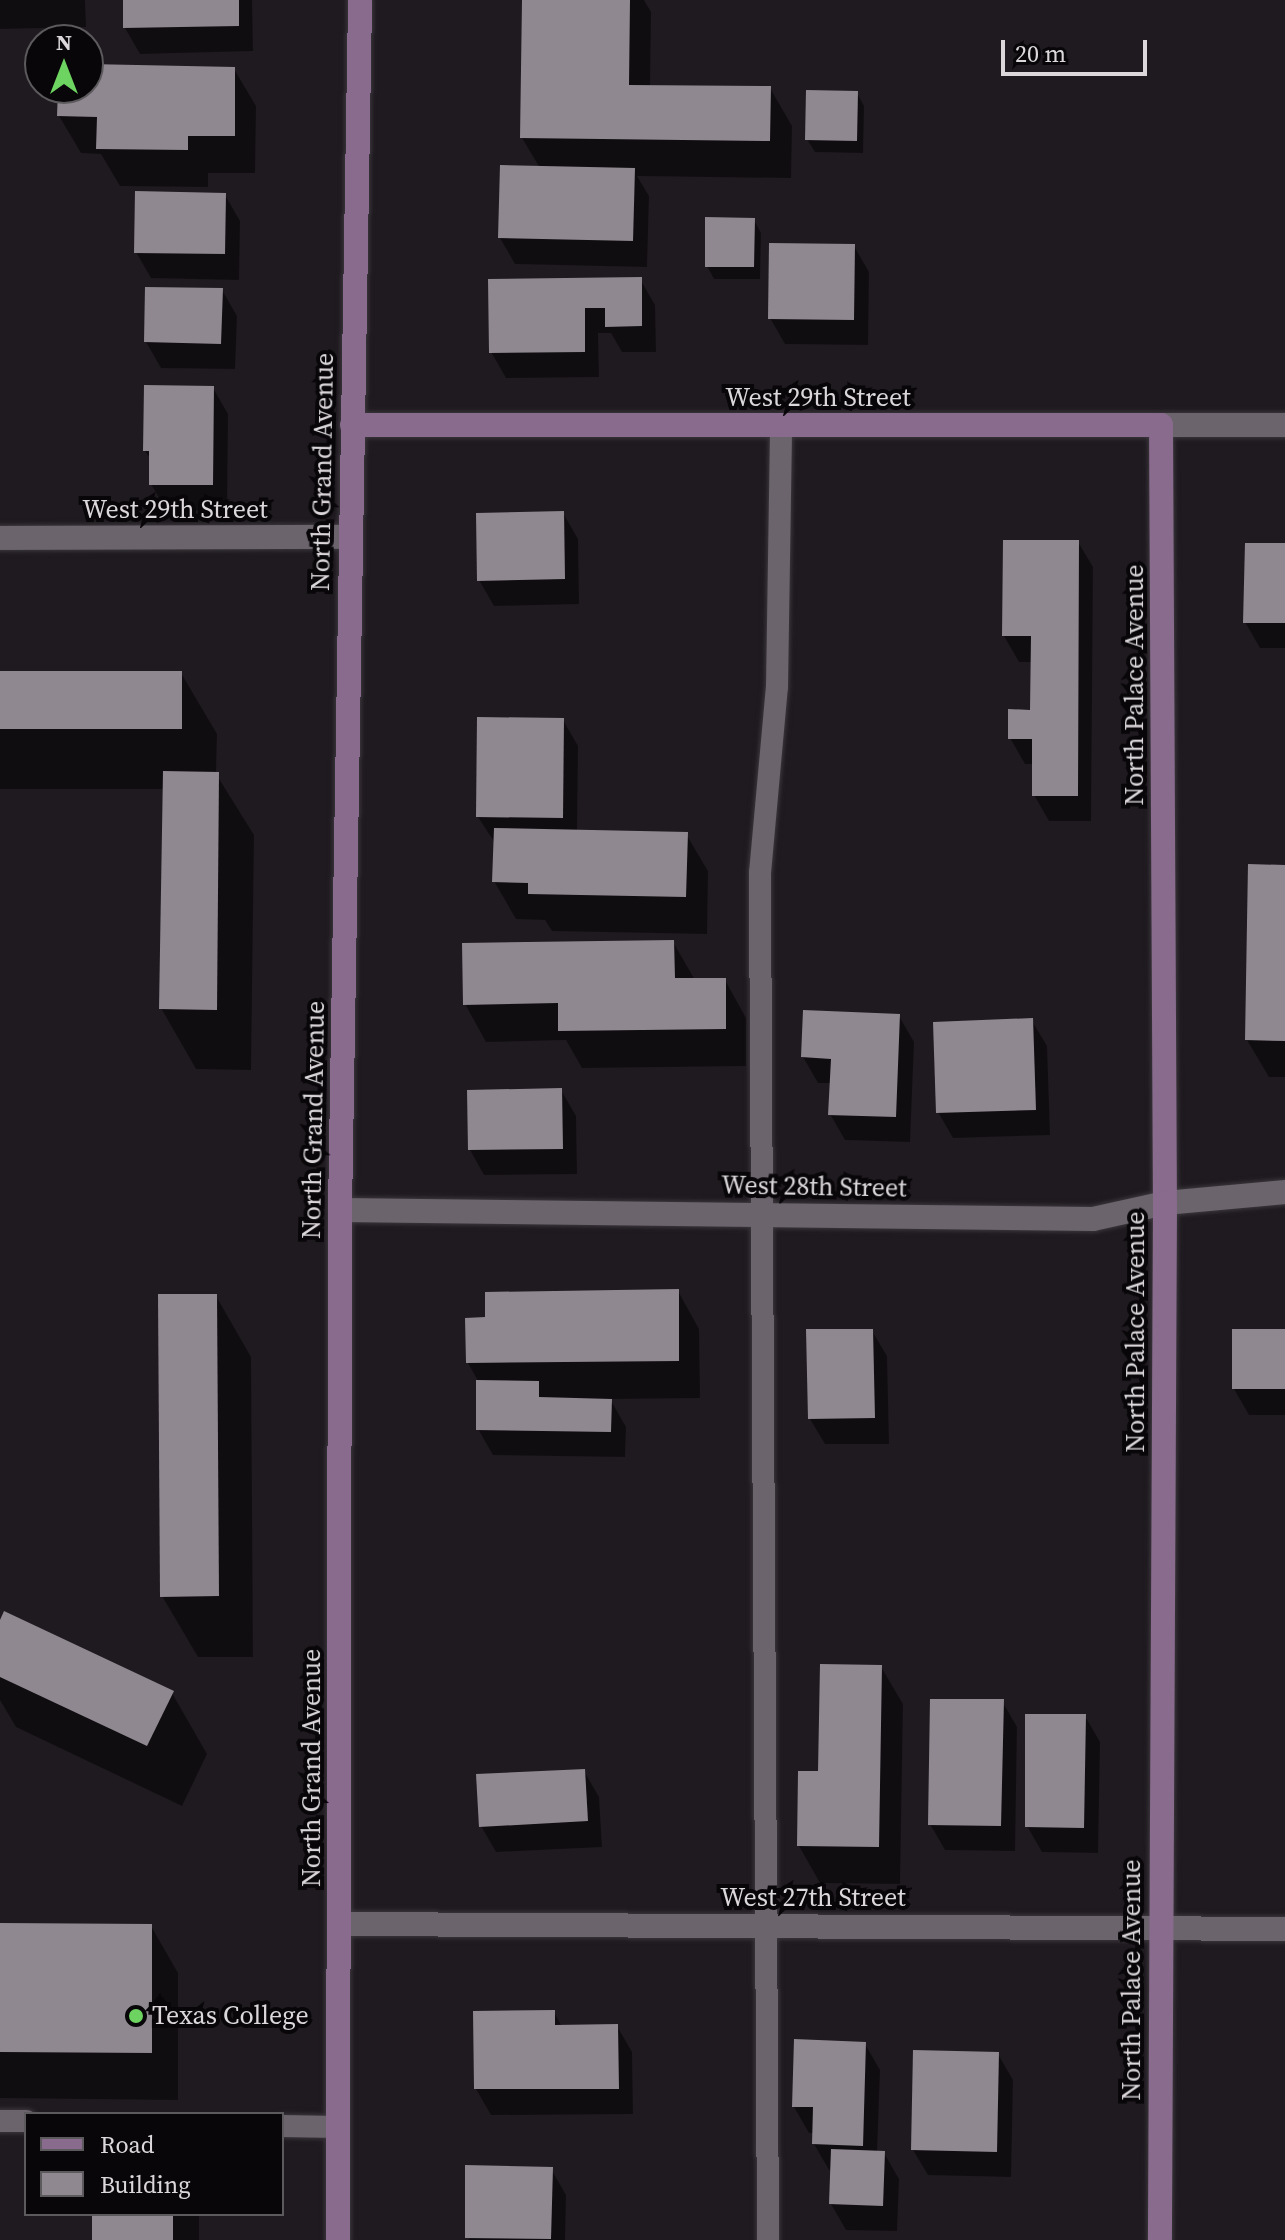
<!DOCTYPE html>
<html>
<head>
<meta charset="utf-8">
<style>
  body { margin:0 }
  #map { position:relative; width:1285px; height:2240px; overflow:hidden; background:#1f1a20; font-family:"Source Serif 4",serif }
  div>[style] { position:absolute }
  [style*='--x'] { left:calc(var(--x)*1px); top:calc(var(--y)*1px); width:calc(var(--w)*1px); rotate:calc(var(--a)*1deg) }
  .shadow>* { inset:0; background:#0007 }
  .building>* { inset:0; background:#8f8890 }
  .roads { filter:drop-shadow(0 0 2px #3b373c) drop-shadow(0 0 2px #3b373c) }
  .lane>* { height:22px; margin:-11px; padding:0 11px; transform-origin:11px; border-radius:11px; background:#6b646c }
  .street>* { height:24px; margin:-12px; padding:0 12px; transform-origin:12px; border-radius:12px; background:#6b646c }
  .secondary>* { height:24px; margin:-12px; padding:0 12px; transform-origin:12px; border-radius:12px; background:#886b8d }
  .dots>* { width:22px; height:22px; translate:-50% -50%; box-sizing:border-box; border:4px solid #080608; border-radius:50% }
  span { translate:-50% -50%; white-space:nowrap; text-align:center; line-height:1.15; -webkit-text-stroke:8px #080608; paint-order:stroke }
  .street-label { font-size:26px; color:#dbd7db }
  .poi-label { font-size:26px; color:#dbd7db }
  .left { translate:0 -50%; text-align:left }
  .legend { position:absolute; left:24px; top:2112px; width:260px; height:104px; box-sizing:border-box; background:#080608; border:2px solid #5c5a5c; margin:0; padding:10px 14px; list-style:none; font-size:24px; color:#dbd7db }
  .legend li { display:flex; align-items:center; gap:16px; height:40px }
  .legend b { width:40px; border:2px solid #5c5a5c }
  .north { position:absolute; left:24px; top:24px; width:80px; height:80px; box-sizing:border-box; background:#080608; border:2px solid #5c5a5c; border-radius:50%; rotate:0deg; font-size:22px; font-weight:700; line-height:32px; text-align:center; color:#dbd7db }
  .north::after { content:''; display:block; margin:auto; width:28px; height:36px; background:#6dd361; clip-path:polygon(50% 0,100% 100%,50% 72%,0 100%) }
  .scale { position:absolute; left:1001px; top:40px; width:146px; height:36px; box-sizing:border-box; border:4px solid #dbd7db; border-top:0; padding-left:10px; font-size:24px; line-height:28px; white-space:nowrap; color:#dbd7db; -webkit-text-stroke:6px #080608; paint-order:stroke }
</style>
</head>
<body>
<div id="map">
  <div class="shadow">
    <i style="clip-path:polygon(0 0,85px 0,86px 27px,0 29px)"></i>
    <i style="clip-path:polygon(125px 0,252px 0,253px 51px,140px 54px,125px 28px)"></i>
    <i style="clip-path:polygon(524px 0,644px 0,651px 12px,650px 87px,770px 88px,792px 126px,791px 178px,637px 176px,649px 196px,647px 267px,515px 264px,500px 238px,540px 168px,522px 138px)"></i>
    <i style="clip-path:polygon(88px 66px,234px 69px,256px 106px,255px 173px,208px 173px,208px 187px,120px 186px,101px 154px,81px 153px,59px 116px,60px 88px,88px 88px)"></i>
    <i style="clip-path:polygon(857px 93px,864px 106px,863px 153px,815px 152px,807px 139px)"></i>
    <i style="clip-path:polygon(225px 195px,240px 221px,239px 280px,151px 278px,136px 252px)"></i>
    <i style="clip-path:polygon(754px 220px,761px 233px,760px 279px,714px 279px,707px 266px)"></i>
    <i style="clip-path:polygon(854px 246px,869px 272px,868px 345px,785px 344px,770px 318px)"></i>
    <i style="clip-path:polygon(640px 279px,655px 305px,656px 352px,622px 352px,611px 333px,598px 333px,599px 377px,506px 378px,491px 352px)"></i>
    <i style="clip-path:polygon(222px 290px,237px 316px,235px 369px,161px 368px,146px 342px)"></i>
    <i style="clip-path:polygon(213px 388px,228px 414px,227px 511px,166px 510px,151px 484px,151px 460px,145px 451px)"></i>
    <i style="clip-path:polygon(563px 513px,578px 539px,579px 604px,494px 606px,479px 580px)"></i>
    <i style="clip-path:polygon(1078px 542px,1093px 567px,1091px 821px,1049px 821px,1034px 795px,1034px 764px,1025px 764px,1010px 738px,1032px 712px,1033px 662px,1019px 662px,1004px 636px)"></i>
    <i style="clip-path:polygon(1285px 545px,1285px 648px,1260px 648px,1245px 622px)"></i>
    <i style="clip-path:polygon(0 673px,181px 673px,217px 734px,216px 774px,254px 835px,251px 1070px,196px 1069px,161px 1008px,164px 789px,0 789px)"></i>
    <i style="clip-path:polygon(563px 720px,578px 746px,577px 832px,686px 834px,708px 871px,707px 934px,552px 931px,545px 920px,516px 919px,494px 881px,495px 843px,478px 817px)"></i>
    <i style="clip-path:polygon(1285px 867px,1285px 1077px,1269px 1077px,1247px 1040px)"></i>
    <i style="clip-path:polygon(673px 942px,695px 980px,725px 980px,746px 1018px,746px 1066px,582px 1068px,566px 1040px,486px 1042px,465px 1004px)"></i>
    <i style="clip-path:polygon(899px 1016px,914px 1042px,910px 1142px,845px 1140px,830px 1114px,832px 1083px,818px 1083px,803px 1057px)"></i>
    <i style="clip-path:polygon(1032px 1021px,1047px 1046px,1050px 1135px,953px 1138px,938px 1112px)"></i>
    <i style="clip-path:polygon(561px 1090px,576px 1116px,577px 1174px,484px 1175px,470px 1150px)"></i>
    <i style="clip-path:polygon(678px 1291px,699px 1329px,700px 1398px,610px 1399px,626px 1427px,625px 1457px,493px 1455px,478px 1429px,478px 1381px,468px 1363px)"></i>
    <i style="clip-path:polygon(216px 1296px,251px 1357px,253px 1657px,198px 1657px,162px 1596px)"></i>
    <i style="clip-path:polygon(872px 1331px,887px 1356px,889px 1444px,825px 1444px,810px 1419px)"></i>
    <i style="clip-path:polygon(1285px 1331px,1285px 1415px,1249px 1415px,1234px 1389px)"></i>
    <i style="clip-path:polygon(0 1625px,172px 1693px,207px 1754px,182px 1806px,16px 1727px,0 1700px)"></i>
    <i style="clip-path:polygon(881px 1667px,903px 1704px,900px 1884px,820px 1883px,799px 1846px)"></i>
    <i style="clip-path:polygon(1002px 1701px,1017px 1727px,1015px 1851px,945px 1850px,930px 1824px)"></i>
    <i style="clip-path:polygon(1085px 1716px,1100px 1742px,1098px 1853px,1042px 1852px,1027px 1826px)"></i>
    <i style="clip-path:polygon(584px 1771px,599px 1797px,602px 1847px,496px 1852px,481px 1826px)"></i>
    <i style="clip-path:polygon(0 1925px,151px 1926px,178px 1973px,178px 2100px,0 2098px)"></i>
    <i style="clip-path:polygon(554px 2012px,562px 2027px,617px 2026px,632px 2052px,633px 2114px,491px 2115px,476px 2089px)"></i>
    <i style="clip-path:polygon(865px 2044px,880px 2070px,877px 2153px,884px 2153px,899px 2179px,897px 2231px,846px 2230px,831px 2204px,832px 2170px,829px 2170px,814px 2144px,814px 2133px,809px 2133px,794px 2107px)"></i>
    <i style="clip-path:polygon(998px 2054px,1013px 2080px,1011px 2177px,928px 2175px,913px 2150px)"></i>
    <i style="clip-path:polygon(551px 2169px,566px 2195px,565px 2240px,468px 2240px)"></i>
    <i style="clip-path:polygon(94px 2214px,199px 2214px,199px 2240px,94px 2240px)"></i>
  </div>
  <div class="building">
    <i style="clip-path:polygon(123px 0,239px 0,239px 26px,123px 28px)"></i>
    <i style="clip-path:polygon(522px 0,630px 0,629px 85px,771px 86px,770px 141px,520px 138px)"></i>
    <i style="clip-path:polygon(88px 64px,235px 67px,235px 136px,188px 136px,188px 150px,96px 149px,97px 117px,57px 116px,58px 88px,88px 88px)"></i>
    <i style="clip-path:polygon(806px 90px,858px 91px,857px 141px,805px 140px)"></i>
    <i style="clip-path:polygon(500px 165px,635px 168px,633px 241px,498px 238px)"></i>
    <i style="clip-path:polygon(135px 191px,226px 193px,225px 254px,134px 253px)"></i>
    <i style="clip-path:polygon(705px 217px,755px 218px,754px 267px,705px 267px)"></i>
    <i style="clip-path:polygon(769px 243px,855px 244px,854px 320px,768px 319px)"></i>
    <i style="clip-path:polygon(642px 277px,642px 326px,605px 327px,605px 308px,585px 308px,585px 352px,489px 353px,488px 279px)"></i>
    <i style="clip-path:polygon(145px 287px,223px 288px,221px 344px,144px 342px)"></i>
    <i style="clip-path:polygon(144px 385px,214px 386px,213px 485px,149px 485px,149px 451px,143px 451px)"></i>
    <i style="clip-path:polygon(564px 511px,565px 579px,477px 581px,476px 513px)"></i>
    <i style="clip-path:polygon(1003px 540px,1079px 540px,1078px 796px,1032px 796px,1032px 739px,1008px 739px,1008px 709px,1030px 710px,1031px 636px,1002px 636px)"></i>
    <i style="clip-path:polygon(1245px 543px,1285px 543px,1285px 623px,1243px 623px)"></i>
    <i style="clip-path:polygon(0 671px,182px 671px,182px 729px,0 729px)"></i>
    <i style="clip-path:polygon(477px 717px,564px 718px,563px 818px,476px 817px)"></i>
    <i style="clip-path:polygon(163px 771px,219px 772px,217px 1010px,159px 1009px)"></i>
    <i style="clip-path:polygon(494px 828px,688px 832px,686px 897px,528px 894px,528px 883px,492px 882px)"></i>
    <i style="clip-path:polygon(1248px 864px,1285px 865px,1285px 1041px,1245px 1040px)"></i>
    <i style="clip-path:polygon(674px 940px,675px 978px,726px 978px,726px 1029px,558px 1031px,558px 1003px,463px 1005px,462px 943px)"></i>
    <i style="clip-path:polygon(803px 1010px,900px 1014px,896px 1117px,828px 1115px,831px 1059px,801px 1057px)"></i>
    <i style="clip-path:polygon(1033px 1018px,1036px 1110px,936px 1113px,933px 1022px)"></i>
    <i style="clip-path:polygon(562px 1088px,563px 1149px,468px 1150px,467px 1090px)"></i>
    <i style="clip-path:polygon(679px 1289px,679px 1361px,466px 1363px,465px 1318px,485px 1317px,485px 1292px)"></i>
    <i style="clip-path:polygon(158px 1294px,217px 1294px,219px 1596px,160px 1597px)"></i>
    <i style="clip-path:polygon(806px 1329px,873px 1329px,875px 1418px,808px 1419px)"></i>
    <i style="clip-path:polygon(1232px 1329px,1285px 1329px,1285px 1389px,1232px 1389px)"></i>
    <i style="clip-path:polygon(476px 1380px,539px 1381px,539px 1397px,612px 1399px,611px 1432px,476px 1430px)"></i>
    <i style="clip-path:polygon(4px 1611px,174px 1691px,147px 1746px,0 1677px,0 1620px)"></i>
    <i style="clip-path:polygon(820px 1664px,882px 1665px,879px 1847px,797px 1846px,798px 1771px,818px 1771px)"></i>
    <i style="clip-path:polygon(930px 1699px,1004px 1699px,1001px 1826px,928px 1825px)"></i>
    <i style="clip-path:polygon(1025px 1714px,1086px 1714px,1084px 1828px,1025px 1827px)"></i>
    <i style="clip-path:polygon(585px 1769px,588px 1821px,479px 1827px,476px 1774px)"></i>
    <i style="clip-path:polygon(0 1923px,152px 1924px,152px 2053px,0 2052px)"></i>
    <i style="clip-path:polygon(555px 2010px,555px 2025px,618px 2024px,619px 2089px,474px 2089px,473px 2011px)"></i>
    <i style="clip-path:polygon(794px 2039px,866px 2042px,863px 2146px,812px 2144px,813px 2107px,792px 2107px)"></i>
    <i style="clip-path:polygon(913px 2050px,999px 2052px,997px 2152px,911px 2150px)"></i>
    <i style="clip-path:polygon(831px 2149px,885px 2151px,883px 2206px,829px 2204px)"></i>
    <i style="clip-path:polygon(465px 2165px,553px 2167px,551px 2239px,465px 2238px)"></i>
    <i style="clip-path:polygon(92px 2214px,173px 2214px,173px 2240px,92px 2240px)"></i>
  </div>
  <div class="roads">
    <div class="lane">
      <i style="--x:0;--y:2121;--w:26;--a:0"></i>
      <i style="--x:282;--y:2126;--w:56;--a:1"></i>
      <i style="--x:768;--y:2240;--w:1367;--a:-90.34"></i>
      <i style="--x:760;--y:873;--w:187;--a:-84.8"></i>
      <i style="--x:777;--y:687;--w:261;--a:-89.1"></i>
    </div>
    <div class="street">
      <i style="--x:1161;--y:425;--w:124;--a:0"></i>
      <i style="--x:0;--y:538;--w:350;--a:-0.2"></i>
      <i style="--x:340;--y:1210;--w:753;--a:0.68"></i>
      <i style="--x:1093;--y:1219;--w:74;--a:-12.5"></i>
      <i style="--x:1165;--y:1203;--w:121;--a:-5.2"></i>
      <i style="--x:340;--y:1924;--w:945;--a:0.3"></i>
    </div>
    <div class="secondary">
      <i style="--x:352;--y:425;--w:809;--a:0"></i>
      <i style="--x:1161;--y:425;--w:778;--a:89.71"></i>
      <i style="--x:1165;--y:1203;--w:1037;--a:90.28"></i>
      <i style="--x:338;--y:2240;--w:1030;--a:-89.89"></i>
      <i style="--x:340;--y:1210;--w:1210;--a:-89.05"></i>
    </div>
  </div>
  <div class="dots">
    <i style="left:136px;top:2016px;background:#6dd361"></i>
  </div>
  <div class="street-label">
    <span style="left:818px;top:398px">West 29th Street</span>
    <span style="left:323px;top:472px;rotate:-89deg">North Grand Avenue</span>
    <span style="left:175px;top:510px">West 29th Street</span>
    <span style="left:1135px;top:685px;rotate:-90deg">North Palace Avenue</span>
    <span style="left:314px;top:1120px;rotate:-89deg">North Grand Avenue</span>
    <span style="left:814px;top:1187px;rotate:1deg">West 28th Street</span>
    <span style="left:1136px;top:1332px;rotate:-90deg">North Palace Avenue</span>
    <span style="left:312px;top:1768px;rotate:-90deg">North Grand Avenue</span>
    <span style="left:813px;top:1898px">West 27th Street</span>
    <span style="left:1132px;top:1980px;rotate:-90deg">North Palace Avenue</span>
  </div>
  <div class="poi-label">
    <span class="left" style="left:152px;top:2016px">Texas College</span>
  </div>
  <ul class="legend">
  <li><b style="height:10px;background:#886b8d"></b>Road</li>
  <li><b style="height:22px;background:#8f8890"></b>Building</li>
  </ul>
  <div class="north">N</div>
  <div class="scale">20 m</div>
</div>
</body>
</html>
